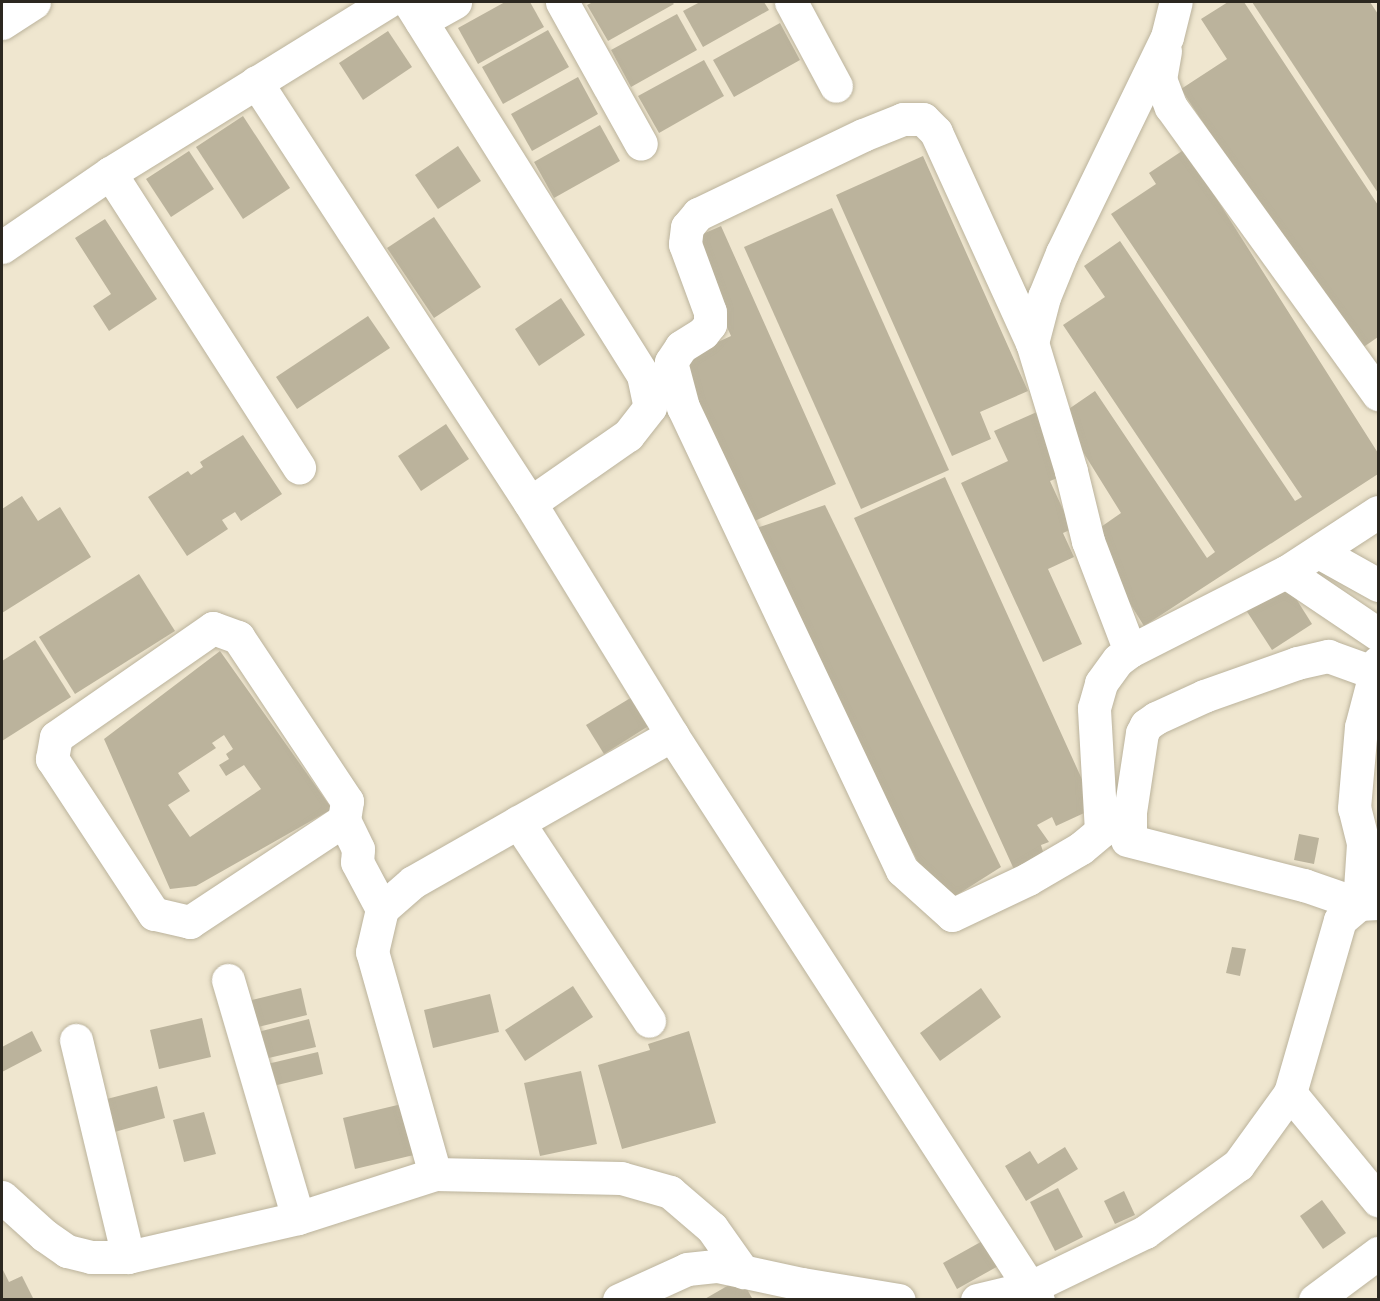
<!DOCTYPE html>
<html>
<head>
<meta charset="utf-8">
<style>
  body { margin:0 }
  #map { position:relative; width:1380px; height:1301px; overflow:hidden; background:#efe6cf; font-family:Lato,sans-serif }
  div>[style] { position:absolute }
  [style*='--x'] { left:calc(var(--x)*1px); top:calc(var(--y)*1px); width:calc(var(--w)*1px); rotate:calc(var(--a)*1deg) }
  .building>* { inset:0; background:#bbb39c }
  .roads { filter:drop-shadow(0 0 2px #bbb39c) drop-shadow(0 0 2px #bbb39c) }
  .minor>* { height:33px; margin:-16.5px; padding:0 16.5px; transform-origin:16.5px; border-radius:16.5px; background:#fff }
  span { translate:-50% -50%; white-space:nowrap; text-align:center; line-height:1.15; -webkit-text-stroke:4.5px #fcf4dc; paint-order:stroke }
  .frame { position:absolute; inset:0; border:3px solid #2c2820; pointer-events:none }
</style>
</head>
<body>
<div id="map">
  <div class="building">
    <i style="clip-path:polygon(505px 2px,530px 2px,544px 27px,478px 64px,458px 28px)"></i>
    <i style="clip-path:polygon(593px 2px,672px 2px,674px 4px,608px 41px,587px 5px)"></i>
    <i style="clip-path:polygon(700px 2px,764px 2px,769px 10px,703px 47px,683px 11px)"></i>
    <i style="clip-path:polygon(1228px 2px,1244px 2px,1378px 205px,1378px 337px,1355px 353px,1181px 89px,1227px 59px,1201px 19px)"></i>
    <i style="clip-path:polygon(1252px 2px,1370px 2px,1378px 14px,1378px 193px)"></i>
    <i style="clip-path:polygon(677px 14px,697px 50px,631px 87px,611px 50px)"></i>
    <i style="clip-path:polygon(780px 23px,800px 60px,734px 97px,713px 60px)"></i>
    <i style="clip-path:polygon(548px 30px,569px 67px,503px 104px,482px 67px)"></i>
    <i style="clip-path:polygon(388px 31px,412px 67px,363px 100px,339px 63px)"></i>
    <i style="clip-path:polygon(704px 60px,724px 96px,659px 133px,638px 96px)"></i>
    <i style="clip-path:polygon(578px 77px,598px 114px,532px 151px,511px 114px)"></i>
    <i style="clip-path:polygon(243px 116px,290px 188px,243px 219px,196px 147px)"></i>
    <i style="clip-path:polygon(600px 125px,620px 161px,554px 198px,534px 162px)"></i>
    <i style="clip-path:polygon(458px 146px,481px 181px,438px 209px,415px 175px)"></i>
    <i style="clip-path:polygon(1185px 149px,1378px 453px,1378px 474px,1144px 626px,1088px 536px,1121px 513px,1060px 415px,1095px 391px,1207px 558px,1215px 552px,1063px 325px,1105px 297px,1084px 266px,1120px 241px,1295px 501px,1302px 497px,1111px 214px,1156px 184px,1149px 173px)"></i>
    <i style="clip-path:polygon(189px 151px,214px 189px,171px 217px,146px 179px)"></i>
    <i style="clip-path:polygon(923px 156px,1028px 391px,980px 412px,991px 439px,952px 456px,836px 195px)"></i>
    <i style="clip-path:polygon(832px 208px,949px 470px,861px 509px,744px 247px)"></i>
    <i style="clip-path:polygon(434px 217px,481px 287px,434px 318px,387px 248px)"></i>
    <i style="clip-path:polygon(105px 219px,157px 299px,109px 331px,93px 306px,111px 294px,75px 238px)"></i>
    <i style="clip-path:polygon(721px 226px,836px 484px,748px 524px,676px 361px,731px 336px,692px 248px,696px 237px)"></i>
    <i style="clip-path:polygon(561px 298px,585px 335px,539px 366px,515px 329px)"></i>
    <i style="clip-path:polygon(368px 316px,390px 348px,297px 409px,276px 377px)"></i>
    <i style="clip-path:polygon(1039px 411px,1067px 474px,1050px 481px,1072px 529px,1063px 533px,1074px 557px,1048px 569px,1082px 644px,1043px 662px,961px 483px,1008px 461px,994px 431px)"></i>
    <i style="clip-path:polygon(446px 424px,469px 459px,421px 491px,398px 456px)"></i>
    <i style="clip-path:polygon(243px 435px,282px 494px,241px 521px,235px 512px,222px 520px,228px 529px,187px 556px,148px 497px,188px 471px,191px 475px,203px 467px,200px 462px)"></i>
    <i style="clip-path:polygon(945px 477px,1095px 808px,1056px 826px,1052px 817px,1037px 825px,1049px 842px,1041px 845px,1047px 865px,1017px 876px,854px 518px)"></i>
    <i style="clip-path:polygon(22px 496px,38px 521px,60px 507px,91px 557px,2px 613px,2px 509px)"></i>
    <i style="clip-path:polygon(825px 505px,1001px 867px,941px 905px,827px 691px,751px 530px)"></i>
    <i style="clip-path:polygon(139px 574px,175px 631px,75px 694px,39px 637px)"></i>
    <i style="clip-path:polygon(1285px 581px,1312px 624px,1272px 650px,1244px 607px)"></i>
    <i style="clip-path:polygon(35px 640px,71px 697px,2px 741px,2px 661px)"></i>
    <i style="clip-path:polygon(evenodd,220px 651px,332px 809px,196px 886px,170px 889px,104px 739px,220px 651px,224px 735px,233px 749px,226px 754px,229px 759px,219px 765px,226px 776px,244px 765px,261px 789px,190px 837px,168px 805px,190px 791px,178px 773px,216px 748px,212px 743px,224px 735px)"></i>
    <i style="clip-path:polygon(637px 694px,655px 722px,604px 754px,586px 725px)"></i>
    <i style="clip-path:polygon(1299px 834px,1319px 838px,1314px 864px,1294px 860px)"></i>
    <i style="clip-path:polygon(1232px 947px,1246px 949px,1240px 976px,1226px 973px)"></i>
    <i style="clip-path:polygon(573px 986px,593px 1017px,525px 1061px,505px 1030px)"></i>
    <i style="clip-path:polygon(301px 988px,307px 1015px,250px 1029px,244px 1002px)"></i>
    <i style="clip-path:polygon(981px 988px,1001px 1017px,940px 1061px,920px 1033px)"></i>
    <i style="clip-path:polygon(490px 994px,499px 1032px,433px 1048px,424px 1010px)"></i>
    <i style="clip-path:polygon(202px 1018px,211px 1057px,159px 1069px,150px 1030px)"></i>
    <i style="clip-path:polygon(309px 1019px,316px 1047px,260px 1060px,254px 1033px)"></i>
    <i style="clip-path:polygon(32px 1031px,42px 1051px,2px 1072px,2px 1047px)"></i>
    <i style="clip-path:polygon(689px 1031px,716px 1123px,622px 1149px,598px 1065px,650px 1050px,648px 1044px)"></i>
    <i style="clip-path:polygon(318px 1052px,323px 1074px,269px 1087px,263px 1065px)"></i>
    <i style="clip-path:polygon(581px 1071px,597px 1144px,540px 1156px,524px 1083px)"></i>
    <i style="clip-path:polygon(157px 1086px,165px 1118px,111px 1133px,103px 1100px)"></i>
    <i style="clip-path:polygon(406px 1103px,418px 1154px,355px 1169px,343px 1118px)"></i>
    <i style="clip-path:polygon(204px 1112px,216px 1154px,184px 1162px,173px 1120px)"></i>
    <i style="clip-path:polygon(1065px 1147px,1078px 1169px,1026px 1201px,1005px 1166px,1030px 1151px,1038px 1164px)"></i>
    <i style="clip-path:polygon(1058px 1188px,1083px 1237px,1055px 1251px,1030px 1202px)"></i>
    <i style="clip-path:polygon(1124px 1191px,1135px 1215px,1115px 1224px,1104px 1201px)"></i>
    <i style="clip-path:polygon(1322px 1200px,1346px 1233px,1323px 1249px,1300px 1216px)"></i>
    <i style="clip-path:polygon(995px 1234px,1009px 1260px,957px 1289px,943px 1263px)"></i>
    <i style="clip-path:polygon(2px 1268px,9px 1282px,22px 1276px,34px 1300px,2px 1300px)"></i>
    <i style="clip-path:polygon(741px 1278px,753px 1300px,703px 1300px)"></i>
  </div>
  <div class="roads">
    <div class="minor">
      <i style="--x:409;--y:2;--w:440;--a:57.9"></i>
      <i style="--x:643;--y:375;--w:33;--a:78"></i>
      <i style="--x:650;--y:407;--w:36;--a:128"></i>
      <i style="--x:628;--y:435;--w:119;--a:145.2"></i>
      <i style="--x:562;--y:2;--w:162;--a:60.9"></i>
      <i style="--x:791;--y:2;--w:95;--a:61.8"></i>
      <i style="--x:421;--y:21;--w:39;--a:-29"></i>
      <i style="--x:2;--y:23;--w:38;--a:-33"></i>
      <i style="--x:1165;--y:51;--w:28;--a:100"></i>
      <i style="--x:1160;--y:79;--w:30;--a:69"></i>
      <i style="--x:1171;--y:107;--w:354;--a:54.2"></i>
      <i style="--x:256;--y:82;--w:502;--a:56.94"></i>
      <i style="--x:530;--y:503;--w:272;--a:58.5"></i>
      <i style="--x:672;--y:735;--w:673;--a:57.07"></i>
      <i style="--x:110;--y:173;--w:350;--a:57.3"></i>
      <i style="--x:2;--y:247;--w:131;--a:-34.4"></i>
      <i style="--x:110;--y:173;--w:326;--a:-31.7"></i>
      <i style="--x:1032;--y:343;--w:232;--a:-114.5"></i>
      <i style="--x:936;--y:132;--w:18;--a:-135"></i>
      <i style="--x:923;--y:119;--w:20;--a:180"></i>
      <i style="--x:903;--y:119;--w:43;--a:158.2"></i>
      <i style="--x:863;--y:135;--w:183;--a:154.4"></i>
      <i style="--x:698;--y:214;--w:17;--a:130"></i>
      <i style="--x:687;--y:227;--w:17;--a:97"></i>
      <i style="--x:685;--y:244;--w:72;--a:69.8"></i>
      <i style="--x:710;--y:312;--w:12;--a:90"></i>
      <i style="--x:710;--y:324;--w:11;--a:128"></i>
      <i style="--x:703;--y:333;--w:26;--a:148"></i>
      <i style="--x:681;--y:347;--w:18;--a:124"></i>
      <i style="--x:671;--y:362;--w:47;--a:75.1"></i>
      <i style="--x:683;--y:407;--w:512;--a:64.69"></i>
      <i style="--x:902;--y:870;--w:67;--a:42"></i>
      <i style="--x:952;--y:915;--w:84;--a:-25.3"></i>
      <i style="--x:1028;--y:879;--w:61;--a:-30.3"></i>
      <i style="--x:1081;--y:848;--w:26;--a:-40"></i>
      <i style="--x:1101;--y:831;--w:123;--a:-93.3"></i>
      <i style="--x:1094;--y:708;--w:26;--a:-74"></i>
      <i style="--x:1101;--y:683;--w:29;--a:-54"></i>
      <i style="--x:1118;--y:660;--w:15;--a:-37"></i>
      <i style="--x:1130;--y:651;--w:175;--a:-26.9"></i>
      <i style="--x:1286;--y:572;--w:110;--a:-33.1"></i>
      <i style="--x:1319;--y:552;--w:68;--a:29.2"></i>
      <i style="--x:1286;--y:572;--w:111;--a:34"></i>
      <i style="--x:213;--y:628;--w:27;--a:20"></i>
      <i style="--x:238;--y:637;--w:197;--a:56.4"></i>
      <i style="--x:347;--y:801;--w:19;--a:99"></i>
      <i style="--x:344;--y:820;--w:185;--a:146.5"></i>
      <i style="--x:190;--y:922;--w:37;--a:-167"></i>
      <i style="--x:154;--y:914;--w:186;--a:-123.3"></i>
      <i style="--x:52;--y:759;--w:22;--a:-80"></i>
      <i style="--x:56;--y:737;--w:191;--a:-34.8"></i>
      <i style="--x:1130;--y:651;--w:118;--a:-110.9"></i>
      <i style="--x:1088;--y:541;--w:72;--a:-103.7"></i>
      <i style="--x:1071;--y:471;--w:134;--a:-106.9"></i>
      <i style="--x:1032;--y:343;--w:48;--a:-75.4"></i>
      <i style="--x:1044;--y:297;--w:48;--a:-67.8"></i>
      <i style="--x:1062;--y:253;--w:240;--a:-64.1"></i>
      <i style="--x:1167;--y:37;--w:36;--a:-76"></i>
      <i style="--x:344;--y:820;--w:32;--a:64"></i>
      <i style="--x:358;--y:849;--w:13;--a:94"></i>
      <i style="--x:357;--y:862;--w:53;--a:62"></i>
      <i style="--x:518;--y:822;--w:238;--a:56.6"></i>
      <i style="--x:1127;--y:840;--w:183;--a:14.3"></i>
      <i style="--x:1304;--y:885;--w:58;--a:19.1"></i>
      <i style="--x:1359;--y:904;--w:61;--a:-86.2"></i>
      <i style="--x:1363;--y:843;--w:36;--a:-104"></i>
      <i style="--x:1354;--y:808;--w:81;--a:-85.1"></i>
      <i style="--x:1361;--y:727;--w:67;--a:-75.3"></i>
      <i style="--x:1130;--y:840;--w:28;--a:-90"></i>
      <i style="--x:1130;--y:812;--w:80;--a:-81.4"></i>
      <i style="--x:1142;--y:733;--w:9;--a:-63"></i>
      <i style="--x:1146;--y:725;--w:12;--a:-35"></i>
      <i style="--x:1156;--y:718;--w:53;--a:-24.6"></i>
      <i style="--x:1204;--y:696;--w:99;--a:-19.5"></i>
      <i style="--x:1297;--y:663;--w:32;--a:-13"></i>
      <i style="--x:1328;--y:656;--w:50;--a:19.9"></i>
      <i style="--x:228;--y:980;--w:248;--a:73.6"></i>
      <i style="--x:76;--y:1040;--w:223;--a:76.5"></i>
      <i style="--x:1290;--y:1093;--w:139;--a:50.6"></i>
      <i style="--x:435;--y:1174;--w:231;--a:-105.8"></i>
      <i style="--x:372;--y:952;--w:44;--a:-76.9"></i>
      <i style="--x:382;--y:909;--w:41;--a:-41.1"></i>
      <i style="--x:413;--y:882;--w:298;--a:-29.6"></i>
      <i style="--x:2;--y:1197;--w:57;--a:42.1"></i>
      <i style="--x:44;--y:1235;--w:28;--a:35"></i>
      <i style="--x:67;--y:1251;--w:25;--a:14"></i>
      <i style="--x:91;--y:1257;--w:37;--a:0"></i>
      <i style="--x:128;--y:1257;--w:174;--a:-12.9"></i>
      <i style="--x:298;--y:1218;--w:144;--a:-17.8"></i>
      <i style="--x:435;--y:1174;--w:186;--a:1.2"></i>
      <i style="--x:621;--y:1178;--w:51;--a:15.9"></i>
      <i style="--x:670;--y:1192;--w:55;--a:40.6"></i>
      <i style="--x:712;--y:1228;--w:54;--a:54.8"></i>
      <i style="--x:619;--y:1300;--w:75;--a:-24.5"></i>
      <i style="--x:687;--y:1269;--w:31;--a:-6"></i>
      <i style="--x:718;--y:1266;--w:86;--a:12.1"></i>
      <i style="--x:802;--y:1284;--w:98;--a:9.4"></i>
      <i style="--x:977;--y:1300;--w:56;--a:-13.5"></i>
      <i style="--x:1031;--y:1287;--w:127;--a:-25.8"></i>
      <i style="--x:1145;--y:1232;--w:115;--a:-35.8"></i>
      <i style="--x:1238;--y:1165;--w:89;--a:-54.2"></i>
      <i style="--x:1290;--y:1093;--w:180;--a:-73.9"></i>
      <i style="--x:1340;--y:920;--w:25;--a:-40"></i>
      <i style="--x:1359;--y:904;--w:19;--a:-3"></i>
      <i style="--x:1315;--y:1300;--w:79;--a:-36.7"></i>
    </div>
  </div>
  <div class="frame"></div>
</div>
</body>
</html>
